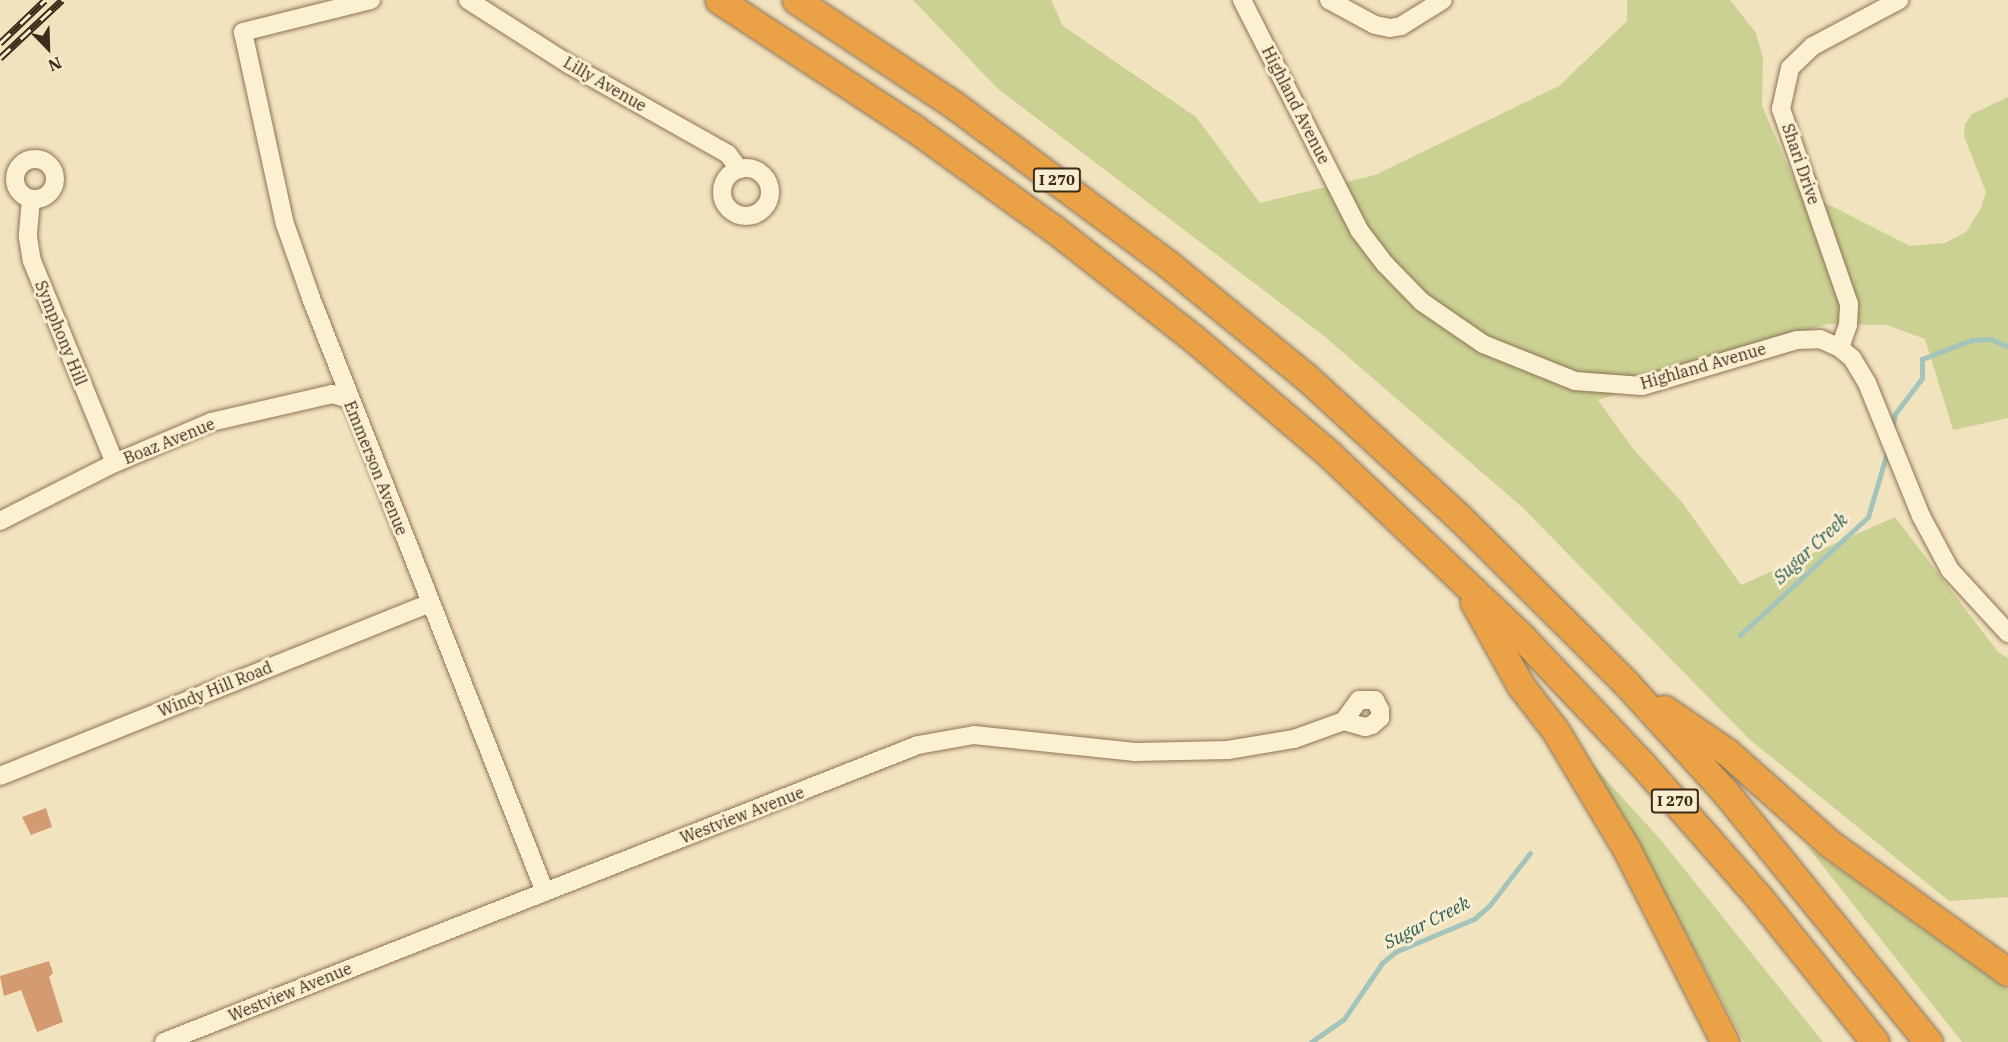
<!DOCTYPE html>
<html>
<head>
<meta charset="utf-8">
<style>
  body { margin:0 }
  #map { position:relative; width:2008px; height:1042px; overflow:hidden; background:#f2e3bf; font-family:"IBM Plex Serif",serif }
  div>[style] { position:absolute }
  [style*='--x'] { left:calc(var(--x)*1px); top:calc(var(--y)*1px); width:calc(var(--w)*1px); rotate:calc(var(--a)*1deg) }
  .green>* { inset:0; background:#cad192 }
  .stream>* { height:5px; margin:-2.5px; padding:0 2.5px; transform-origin:2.5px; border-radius:2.5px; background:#a3c4ba }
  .building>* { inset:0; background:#d49a71 }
  .roads { filter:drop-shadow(0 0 2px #8d7355) drop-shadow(0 0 2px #8d7355) }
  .minor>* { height:18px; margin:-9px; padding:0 9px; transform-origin:9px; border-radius:9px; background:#fcf0d3 }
  .minor>.ring { margin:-9px; padding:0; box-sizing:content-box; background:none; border:18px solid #fcf0d3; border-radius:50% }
  .highway>* { height:27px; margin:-13.5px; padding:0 13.5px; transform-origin:13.5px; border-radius:13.5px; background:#eba246 }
  .rail>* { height:7px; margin-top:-3.5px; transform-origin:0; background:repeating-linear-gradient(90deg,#f9edcf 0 14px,#3b2b1b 0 28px); box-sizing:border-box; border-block:2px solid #3b2b1b }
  span { translate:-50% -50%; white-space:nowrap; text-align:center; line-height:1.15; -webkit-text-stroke:6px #f9edcf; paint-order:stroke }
  .shield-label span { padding:2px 4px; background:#f9edcf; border:2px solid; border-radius:4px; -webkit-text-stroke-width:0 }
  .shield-label { font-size:15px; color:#3b2b1b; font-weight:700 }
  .street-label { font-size:16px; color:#3b2b1b }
  .water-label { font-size:18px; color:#295c59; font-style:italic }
  .north { position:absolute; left:18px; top:18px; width:60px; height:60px; -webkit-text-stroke:4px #f9edcf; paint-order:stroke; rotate:157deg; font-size:16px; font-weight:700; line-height:24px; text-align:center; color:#3b2b1b }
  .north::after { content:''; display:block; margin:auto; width:21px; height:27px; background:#3b2b1b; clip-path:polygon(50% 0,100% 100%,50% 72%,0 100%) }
</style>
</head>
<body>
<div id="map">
  <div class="green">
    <i style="clip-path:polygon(913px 0,1051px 0,1063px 26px,1196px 117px,1260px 203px,1375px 175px,1559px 86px,1627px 21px,1627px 0,1730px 0,1756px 33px,1763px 58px,1762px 106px,1798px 189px,1910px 246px,1945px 243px,1966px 232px,1981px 208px,1986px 192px,1964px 136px,1965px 124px,1972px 114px,2008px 97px,2008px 418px,1953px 430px,1925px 339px,1887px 325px,1827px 324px,1598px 400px,1634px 450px,1681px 501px,1741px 585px,1895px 517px,1998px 652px,2008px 658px,2008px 897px,1949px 901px,1749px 739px,1522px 507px,1324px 336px,997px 88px)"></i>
    <i style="clip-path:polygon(1589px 761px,1661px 840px,1823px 1042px,1744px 1042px,1637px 841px)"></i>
    <i style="clip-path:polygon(1807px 846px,2008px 990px,2008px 1042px,1962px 1042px)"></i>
  </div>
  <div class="stream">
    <i style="--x:1892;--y:428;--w:14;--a:-78"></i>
    <i style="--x:1895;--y:414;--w:45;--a:-53.1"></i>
    <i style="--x:1922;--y:378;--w:19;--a:-90"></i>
    <i style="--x:1922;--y:359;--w:53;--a:-21.2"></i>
    <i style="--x:1971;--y:340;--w:20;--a:-3"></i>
    <i style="--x:1991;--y:339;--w:19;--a:25"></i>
    <i style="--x:1740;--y:635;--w:174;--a:-42.7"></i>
    <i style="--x:1868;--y:517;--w:71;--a:-73.6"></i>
    <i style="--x:1311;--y:1042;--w:40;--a:-34.9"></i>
    <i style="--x:1344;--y:1019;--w:68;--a:-55.8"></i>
    <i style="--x:1382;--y:963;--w:17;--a:-40"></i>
    <i style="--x:1395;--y:952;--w:86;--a:-22.7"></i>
    <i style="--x:1474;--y:919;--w:20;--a:-41"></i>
    <i style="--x:1489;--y:906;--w:67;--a:-52.3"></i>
  </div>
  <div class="building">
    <i style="clip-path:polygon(46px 808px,52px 827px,31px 835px,22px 817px)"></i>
    <i style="clip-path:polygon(49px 961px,53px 973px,49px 977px,63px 1022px,37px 1032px,21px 990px,4px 996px,0 976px)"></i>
  </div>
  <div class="roads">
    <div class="minor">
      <i style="--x:371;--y:0;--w:132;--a:166"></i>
      <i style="--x:243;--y:32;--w:197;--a:77.7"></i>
      <i style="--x:285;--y:224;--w:78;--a:70.6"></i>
      <i style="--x:311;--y:298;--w:638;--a:68.5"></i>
      <i style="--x:468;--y:0;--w:121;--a:32.5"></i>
      <i style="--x:570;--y:65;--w:181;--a:29.4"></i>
      <i style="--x:728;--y:154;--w:19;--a:54"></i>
      <i style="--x:1242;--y:0;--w:258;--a:63"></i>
      <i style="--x:1359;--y:230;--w:43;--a:52.6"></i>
      <i style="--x:1385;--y:264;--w:53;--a:45.8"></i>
      <i style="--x:1422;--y:302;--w:74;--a:34.5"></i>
      <i style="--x:1483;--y:344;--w:99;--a:21.9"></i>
      <i style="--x:1575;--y:381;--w:67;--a:4.3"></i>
      <i style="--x:1642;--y:386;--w:162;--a:-16.5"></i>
      <i style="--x:1797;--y:340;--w:23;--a:-2"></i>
      <i style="--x:1820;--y:339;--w:22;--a:24"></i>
      <i style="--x:1840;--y:348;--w:16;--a:40"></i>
      <i style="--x:1852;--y:358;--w:29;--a:59"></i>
      <i style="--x:1867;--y:383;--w:144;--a:67.9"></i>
      <i style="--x:1921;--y:516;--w:61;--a:61.8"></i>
      <i style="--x:1950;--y:570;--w:86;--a:47.4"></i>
      <i style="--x:1329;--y:0;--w:52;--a:28.5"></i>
      <i style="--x:1375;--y:25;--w:15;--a:11"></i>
      <i style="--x:1390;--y:28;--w:11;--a:-10"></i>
      <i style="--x:1401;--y:26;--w:49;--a:-31.8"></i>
      <i class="ring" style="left:15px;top:159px;width:22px;height:22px"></i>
      <i class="ring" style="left:722px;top:168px;width:30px;height:30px"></i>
      <i style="--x:31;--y:199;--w:38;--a:95"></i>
      <i style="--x:28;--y:237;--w:24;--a:81"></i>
      <i style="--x:32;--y:261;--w:218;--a:67.7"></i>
      <i style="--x:1840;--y:348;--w:24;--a:-71"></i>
      <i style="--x:1848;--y:325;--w:21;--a:-87"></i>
      <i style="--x:1849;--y:304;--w:207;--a:-109.2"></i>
      <i style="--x:1781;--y:109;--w:42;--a:-77.6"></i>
      <i style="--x:1790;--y:68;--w:32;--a:-44"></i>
      <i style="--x:1813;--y:46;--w:98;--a:-28.1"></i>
      <i style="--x:0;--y:521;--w:129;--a:-26.8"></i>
      <i style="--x:115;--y:463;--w:104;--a:-23.1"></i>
      <i style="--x:211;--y:422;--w:124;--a:-13"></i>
      <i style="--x:332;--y:394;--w:17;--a:17"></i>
      <i style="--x:0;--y:776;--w:463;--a:-21.9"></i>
      <i style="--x:164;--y:1042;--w:810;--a:-21.5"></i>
      <i style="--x:918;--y:745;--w:57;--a:-10.1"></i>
      <i style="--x:974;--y:735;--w:162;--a:6"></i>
      <i style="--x:1135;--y:752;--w:93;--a:-1.2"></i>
      <i style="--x:1228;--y:750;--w:67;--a:-9.5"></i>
      <i style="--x:1294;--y:739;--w:53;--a:-19.8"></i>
      <i style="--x:1344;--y:721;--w:22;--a:16"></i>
      <i style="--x:1365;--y:727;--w:7;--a:-16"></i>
      <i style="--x:1372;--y:725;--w:11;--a:-41"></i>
      <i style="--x:1380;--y:718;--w:8;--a:-90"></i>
      <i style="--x:1380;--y:710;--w:11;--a:-117"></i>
      <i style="--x:1375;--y:700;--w:16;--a:180"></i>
      <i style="--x:1359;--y:700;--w:26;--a:126"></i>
    </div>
    <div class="highway">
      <i style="--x:719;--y:0;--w:230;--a:33.3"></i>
      <i style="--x:911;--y:126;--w:176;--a:35.8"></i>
      <i style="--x:1054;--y:229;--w:177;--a:38.1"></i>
      <i style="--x:1193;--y:338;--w:177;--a:40.4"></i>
      <i style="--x:1328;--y:453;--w:266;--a:43.5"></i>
      <i style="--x:1521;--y:636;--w:176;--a:46.6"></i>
      <i style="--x:1642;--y:764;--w:176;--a:48.7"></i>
      <i style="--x:1758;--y:896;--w:187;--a:51.3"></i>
      <i style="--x:796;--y:0;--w:190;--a:33.6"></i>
      <i style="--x:954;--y:105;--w:267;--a:36.6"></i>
      <i style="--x:1168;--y:264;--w:177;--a:39.3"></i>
      <i style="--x:1305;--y:376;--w:209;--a:42.5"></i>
      <i style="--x:1459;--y:517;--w:235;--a:44.8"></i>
      <i style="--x:1626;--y:683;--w:149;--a:47.7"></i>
      <i style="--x:1726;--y:793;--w:321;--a:50.9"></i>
      <i style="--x:1474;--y:602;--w:96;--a:60.8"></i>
      <i style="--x:1521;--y:686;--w:56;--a:52.3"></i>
      <i style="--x:1555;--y:730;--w:140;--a:59"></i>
      <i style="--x:1627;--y:850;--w:216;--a:63"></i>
      <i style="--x:1664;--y:709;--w:76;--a:34.3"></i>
      <i style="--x:1727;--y:752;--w:137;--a:41.7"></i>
      <i style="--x:1829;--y:843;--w:221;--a:35.8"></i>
    </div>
  </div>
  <div class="rail">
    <i style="--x:0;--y:43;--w:62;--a:-43.7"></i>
    <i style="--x:0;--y:58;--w:85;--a:-43.1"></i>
  </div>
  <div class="shield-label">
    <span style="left:1057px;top:180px">I 270</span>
    <span style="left:1675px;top:801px">I 270</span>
  </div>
  <div class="street-label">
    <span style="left:605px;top:84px;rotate:30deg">Lilly Avenue</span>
    <span style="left:1296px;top:105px;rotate:63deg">Highland Avenue</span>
    <span style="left:1801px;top:164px;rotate:71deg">Shari Drive</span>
    <span style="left:61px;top:333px;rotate:68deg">Symphony Hill</span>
    <span style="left:1703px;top:366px;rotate:-16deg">Highland Avenue</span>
    <span style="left:169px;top:441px;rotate:-22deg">Boaz Avenue</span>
    <span style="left:376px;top:468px;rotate:68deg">Emmerson Avenue</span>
    <span style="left:215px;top:689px;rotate:-22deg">Windy Hill Road</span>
    <span style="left:742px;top:815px;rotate:-21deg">Westview Avenue</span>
    <span style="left:290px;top:992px;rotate:-22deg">Westview Avenue</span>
  </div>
  <div class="water-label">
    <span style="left:1811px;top:549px;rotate:-43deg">Sugar Creek</span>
    <span style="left:1427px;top:923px;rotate:-27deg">Sugar Creek</span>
  </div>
  <div class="north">N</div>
</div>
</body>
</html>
